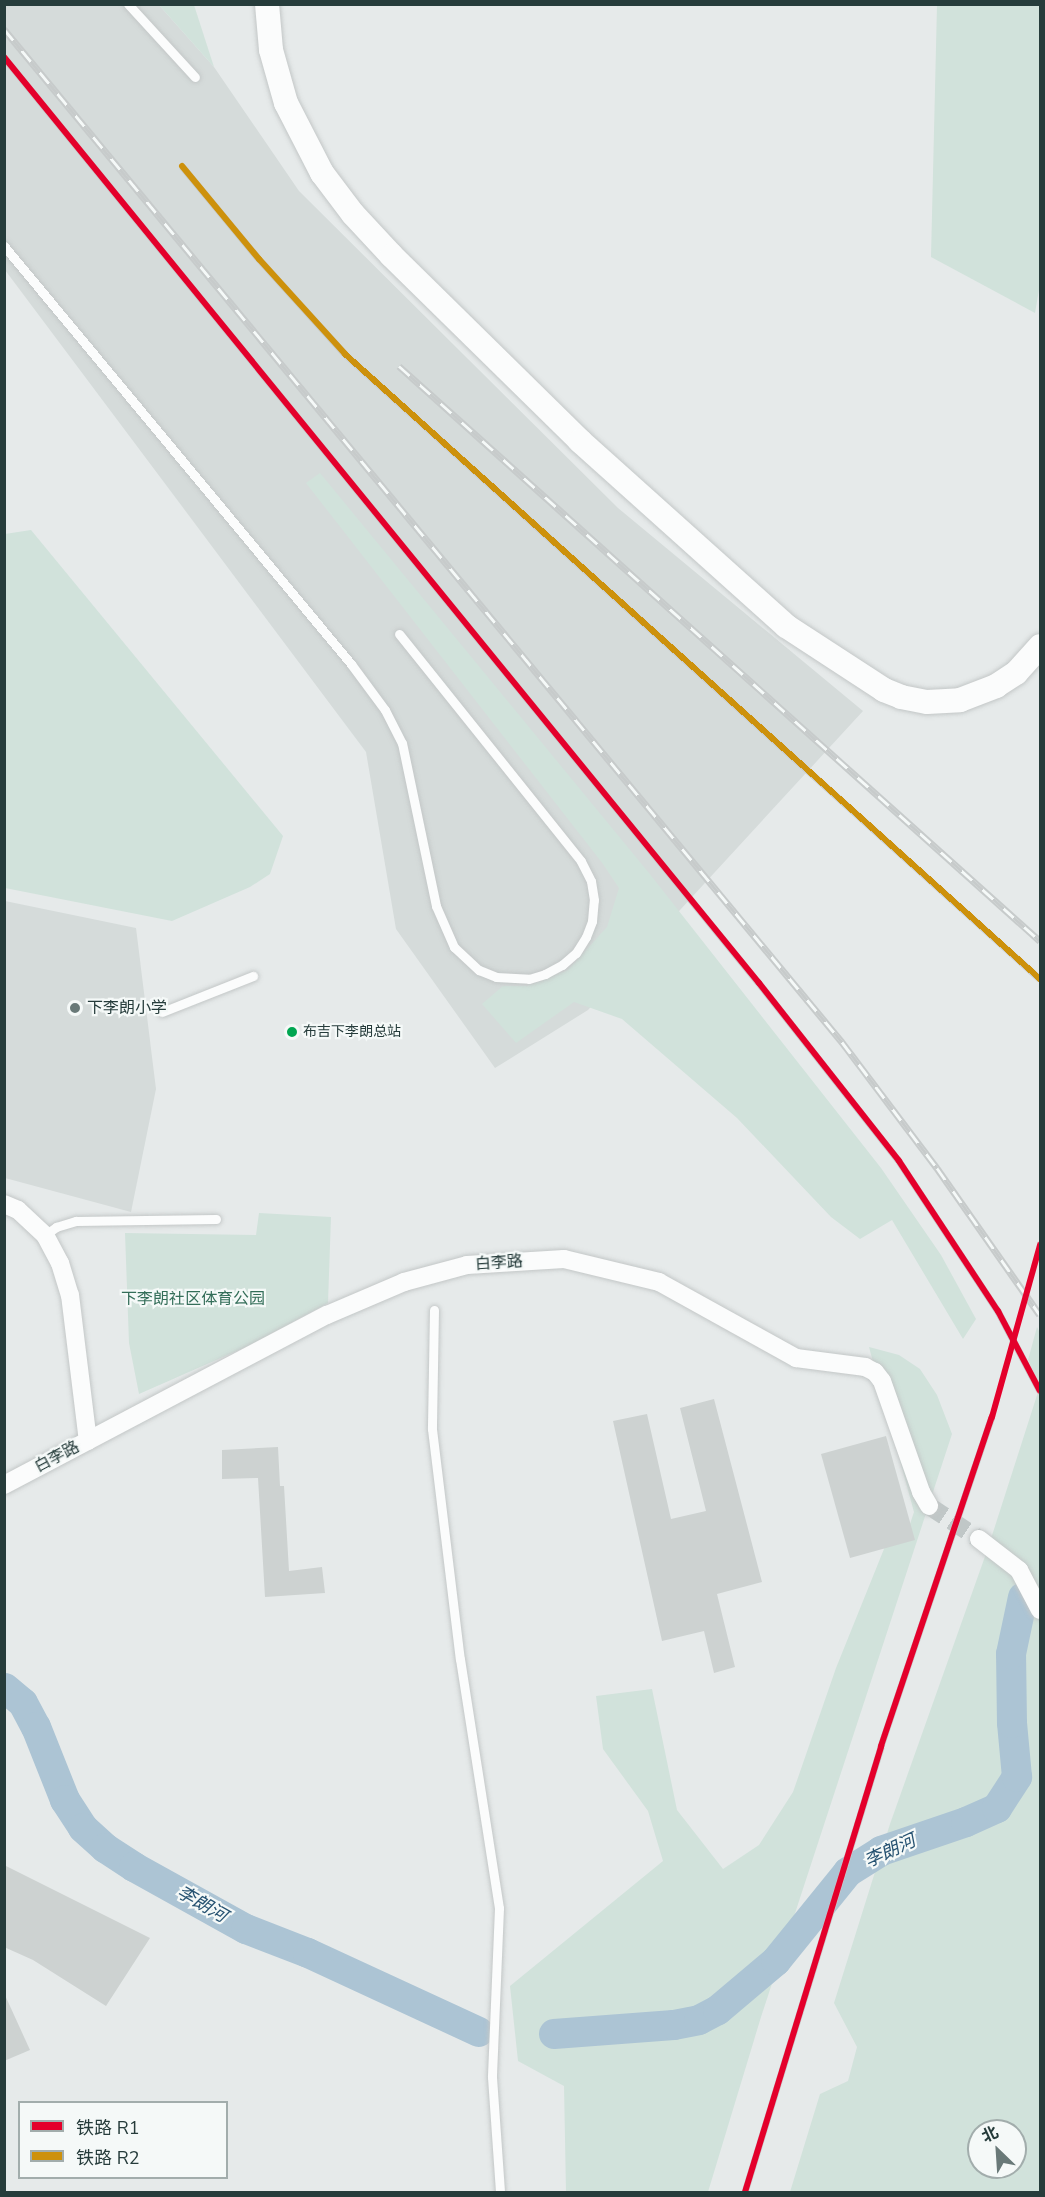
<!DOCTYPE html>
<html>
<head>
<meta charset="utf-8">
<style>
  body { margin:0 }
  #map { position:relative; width:1045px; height:2197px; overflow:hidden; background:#e6eaea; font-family:"Nunito Sans","Noto Sans SC",sans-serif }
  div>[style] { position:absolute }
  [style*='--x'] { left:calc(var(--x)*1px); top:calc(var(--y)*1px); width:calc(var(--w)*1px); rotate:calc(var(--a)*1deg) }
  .built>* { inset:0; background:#d5dbda }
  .green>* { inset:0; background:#d1e2db }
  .river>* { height:30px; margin:-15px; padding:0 15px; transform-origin:15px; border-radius:15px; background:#acc4d4 }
  .building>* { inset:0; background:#cdd2d1 }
  .minor-tunnel>* { height:18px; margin-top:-9px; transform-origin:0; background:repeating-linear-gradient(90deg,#c0c7c7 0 18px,transparent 0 27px) }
  .roads { filter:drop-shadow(0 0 2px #c3c7c7) drop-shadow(0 0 2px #c3c7c7) }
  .service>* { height:9px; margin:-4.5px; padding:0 4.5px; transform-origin:4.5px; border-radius:4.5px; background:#fbfcfc }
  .minor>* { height:18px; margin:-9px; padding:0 9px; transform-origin:9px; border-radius:9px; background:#fbfcfc }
  .tertiary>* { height:24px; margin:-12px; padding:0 12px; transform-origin:12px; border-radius:12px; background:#fbfcfc }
  .rail>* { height:7px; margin-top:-3.5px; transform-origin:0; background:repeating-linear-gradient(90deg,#f5f9f8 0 14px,#c7cbcb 0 28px); box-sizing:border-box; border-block:2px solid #c7cbcb }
  .rail-1>* { height:6px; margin:-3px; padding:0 3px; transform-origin:3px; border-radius:3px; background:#e4002b }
  .rail-2>* { height:6px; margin:-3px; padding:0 3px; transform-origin:3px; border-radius:3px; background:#cd910c }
  .dots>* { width:16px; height:16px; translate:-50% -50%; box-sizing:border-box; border:3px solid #f5f9f8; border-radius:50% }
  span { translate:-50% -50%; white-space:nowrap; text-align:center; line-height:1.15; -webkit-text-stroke:4.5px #f5f9f8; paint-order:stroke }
  .bus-label { font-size:14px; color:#263c3b }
  .left { translate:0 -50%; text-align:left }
  .poi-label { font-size:16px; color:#263c3b }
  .street-label { font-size:16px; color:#263c3b }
  .park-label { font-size:16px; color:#346e59 }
  .water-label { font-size:18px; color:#265271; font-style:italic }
  .frame { position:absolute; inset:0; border:6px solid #263c3b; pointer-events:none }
  .legend { position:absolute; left:18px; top:2101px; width:210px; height:78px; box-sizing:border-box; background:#f5f9f8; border:2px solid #a2adac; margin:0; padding:8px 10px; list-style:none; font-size:18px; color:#263c3b }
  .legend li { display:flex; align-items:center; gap:12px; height:30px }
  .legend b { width:30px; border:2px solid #a2adac }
  .north { position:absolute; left:967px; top:2119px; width:60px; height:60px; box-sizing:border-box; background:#f5f9f8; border:2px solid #a2adac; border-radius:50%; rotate:335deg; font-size:16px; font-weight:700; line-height:24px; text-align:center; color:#263c3b }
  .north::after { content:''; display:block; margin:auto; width:21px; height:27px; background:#697978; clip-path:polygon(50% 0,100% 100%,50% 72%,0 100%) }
</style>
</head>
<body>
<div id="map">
  <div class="built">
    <i style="clip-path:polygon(5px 5px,159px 5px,214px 67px,299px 191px,618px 508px,863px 711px,588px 1010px,495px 1068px,396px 929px,366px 752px,5px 270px)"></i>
    <i style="clip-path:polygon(5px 901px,136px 928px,156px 1089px,131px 1212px,5px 1178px)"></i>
  </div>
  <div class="green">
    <i style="clip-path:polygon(159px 5px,194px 5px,214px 67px)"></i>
    <i style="clip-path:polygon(937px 5px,1040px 5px,1040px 284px,1035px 313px,931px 257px)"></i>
    <i style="clip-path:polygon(320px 473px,649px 873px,881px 1168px,941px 1255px,976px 1319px,963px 1339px,892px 1220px,860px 1239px,831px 1217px,737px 1118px,622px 1019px,574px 1002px,516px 1043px,482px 1004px,503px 986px,527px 986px,568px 970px,607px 927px,619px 888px,603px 864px,306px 483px)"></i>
    <i style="clip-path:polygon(31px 530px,283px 836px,270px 874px,250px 887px,172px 921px,5px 888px,5px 534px)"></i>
    <i style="clip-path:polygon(259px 1213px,331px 1217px,328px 1303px,248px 1346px,139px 1394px,129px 1343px,125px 1233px,256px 1235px)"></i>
    <i style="clip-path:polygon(1037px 1327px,1040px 1333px,1040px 1385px,1028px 1360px)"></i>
    <i style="clip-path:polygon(869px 1347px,899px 1355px,920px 1369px,937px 1395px,952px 1434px,761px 2017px,708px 2192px,566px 2192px,564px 2086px,518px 2061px,510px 1986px,663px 1861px,648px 1811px,603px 1749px,596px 1696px,652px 1689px,677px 1810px,723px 1869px,759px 1845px,793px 1792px,836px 1668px,888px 1539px,907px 1533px,914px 1512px)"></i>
    <i style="clip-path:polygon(evenodd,1038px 1392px,1040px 1397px,1040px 2192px,790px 2192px,820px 2094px,848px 2081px,857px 2047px,834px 2003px,890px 1824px,988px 1548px,1038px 1392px,979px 2131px,1015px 2131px,1015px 2167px,979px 2167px,979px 2131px)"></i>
  </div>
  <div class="river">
    <i style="--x:5;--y:1688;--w:23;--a:40"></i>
    <i style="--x:23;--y:1703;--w:27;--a:62"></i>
    <i style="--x:36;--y:1727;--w:79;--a:68.3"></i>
    <i style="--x:65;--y:1800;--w:33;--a:57"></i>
    <i style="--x:83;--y:1828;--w:30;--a:42"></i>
    <i style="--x:105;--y:1848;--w:35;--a:33"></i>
    <i style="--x:134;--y:1867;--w:128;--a:29"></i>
    <i style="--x:246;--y:1929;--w:66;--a:21.2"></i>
    <i style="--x:308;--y:1953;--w:188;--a:24.8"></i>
    <i style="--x:554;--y:2034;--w:120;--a:-4.3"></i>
    <i style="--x:674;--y:2025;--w:25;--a:-11"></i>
    <i style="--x:699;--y:2020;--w:21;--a:-28"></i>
    <i style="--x:718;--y:2010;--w:76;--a:-40.2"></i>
    <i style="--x:776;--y:1961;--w:114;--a:-51"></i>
    <i style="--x:848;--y:1872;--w:39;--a:-32"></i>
    <i style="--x:881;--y:1851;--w:90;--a:-18.8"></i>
    <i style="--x:966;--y:1822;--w:34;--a:-24"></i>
    <i style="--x:997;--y:1808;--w:37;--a:-57"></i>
    <i style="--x:1017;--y:1777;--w:54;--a:-95.3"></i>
    <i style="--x:1012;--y:1723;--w:69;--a:-90.8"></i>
    <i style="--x:1011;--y:1654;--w:58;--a:-78.1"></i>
  </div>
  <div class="building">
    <i style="clip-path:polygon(714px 1399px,762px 1582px,717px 1594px,735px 1667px,714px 1673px,704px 1631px,662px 1641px,613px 1421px,647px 1414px,671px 1519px,706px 1511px,680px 1408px)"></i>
    <i style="clip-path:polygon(886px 1436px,915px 1540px,850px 1558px,821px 1454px)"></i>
    <i style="clip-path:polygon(278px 1447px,280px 1486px,284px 1486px,289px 1571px,322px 1567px,325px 1593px,265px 1597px,258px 1478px,222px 1479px,222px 1450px)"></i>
    <i style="clip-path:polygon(4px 1865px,150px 1938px,106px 2006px,33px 1960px,4px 1947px)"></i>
    <i style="clip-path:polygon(4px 1993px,30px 2050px,4px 2061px)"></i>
  </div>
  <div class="minor-tunnel">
    <i style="--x:929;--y:1506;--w:60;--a:33.4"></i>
  </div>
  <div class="roads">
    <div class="service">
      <i style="--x:128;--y:4;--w:99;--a:47.5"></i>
      <i style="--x:4;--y:246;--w:543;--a:50.3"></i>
      <i style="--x:351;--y:664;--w:57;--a:53.5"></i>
      <i style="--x:385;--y:710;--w:37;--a:63"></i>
      <i style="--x:402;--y:743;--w:167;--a:78.2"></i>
      <i style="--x:436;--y:906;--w:45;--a:66.3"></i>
      <i style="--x:454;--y:947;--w:34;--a:43"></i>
      <i style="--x:479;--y:970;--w:18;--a:22"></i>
      <i style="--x:496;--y:977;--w:33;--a:3"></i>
      <i style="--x:529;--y:979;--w:17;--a:-17"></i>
      <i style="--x:545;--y:974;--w:19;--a:-28"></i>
      <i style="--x:562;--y:965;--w:18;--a:-41"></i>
      <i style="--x:576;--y:953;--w:19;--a:-58"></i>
      <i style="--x:586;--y:937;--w:17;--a:-69"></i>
      <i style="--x:592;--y:921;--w:21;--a:-85"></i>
      <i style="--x:594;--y:900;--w:19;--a:-99"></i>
      <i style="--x:591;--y:881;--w:22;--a:-117"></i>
      <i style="--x:581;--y:861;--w:291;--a:-128.7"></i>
      <i style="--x:162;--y:1012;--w:98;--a:-21.6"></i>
      <i style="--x:45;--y:1235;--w:14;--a:-36"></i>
      <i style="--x:56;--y:1227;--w:21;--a:-17"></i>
      <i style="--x:76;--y:1221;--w:140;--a:-0.8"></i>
      <i style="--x:434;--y:1310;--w:119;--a:91"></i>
      <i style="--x:432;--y:1429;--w:232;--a:83.1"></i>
      <i style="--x:460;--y:1659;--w:252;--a:81.1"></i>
      <i style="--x:499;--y:1908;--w:169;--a:92.4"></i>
      <i style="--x:492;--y:2077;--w:115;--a:86"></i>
    </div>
    <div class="minor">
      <i style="--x:4;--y:1204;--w:15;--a:23"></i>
      <i style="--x:18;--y:1210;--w:37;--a:43"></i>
      <i style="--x:45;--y:1235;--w:32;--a:62"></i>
      <i style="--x:60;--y:1263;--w:34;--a:73"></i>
      <i style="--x:70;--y:1295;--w:147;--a:83"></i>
      <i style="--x:4;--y:1485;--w:365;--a:-27.8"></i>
      <i style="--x:327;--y:1315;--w:84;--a:-23.2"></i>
      <i style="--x:404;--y:1282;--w:65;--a:-15.1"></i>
      <i style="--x:467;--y:1265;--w:97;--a:-3.5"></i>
      <i style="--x:564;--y:1259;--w:98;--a:13.6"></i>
      <i style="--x:659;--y:1282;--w:157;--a:29"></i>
      <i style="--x:796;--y:1358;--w:70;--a:7.4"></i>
      <i style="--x:865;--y:1367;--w:11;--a:27"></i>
      <i style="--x:875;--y:1372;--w:11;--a:52"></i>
      <i style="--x:882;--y:1381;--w:118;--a:70.6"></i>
      <i style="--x:921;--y:1492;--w:16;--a:60"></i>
      <i style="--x:979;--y:1539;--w:51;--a:37.8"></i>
      <i style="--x:1019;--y:1570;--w:45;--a:62.3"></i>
    </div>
    <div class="tertiary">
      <i style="--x:267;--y:4;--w:46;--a:85"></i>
      <i style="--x:271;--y:50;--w:55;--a:74.2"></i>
      <i style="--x:286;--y:103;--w:79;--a:62.8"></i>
      <i style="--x:322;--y:173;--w:51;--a:52.9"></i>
      <i style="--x:353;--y:214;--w:57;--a:47.1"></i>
      <i style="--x:392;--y:256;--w:264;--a:44.5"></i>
      <i style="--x:580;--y:441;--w:277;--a:41.9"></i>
      <i style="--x:786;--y:626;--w:117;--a:33.1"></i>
      <i style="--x:884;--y:690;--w:18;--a:22"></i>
      <i style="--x:901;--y:697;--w:26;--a:11"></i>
      <i style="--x:927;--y:702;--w:33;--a:-3"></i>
      <i style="--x:960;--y:700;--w:39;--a:-21"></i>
      <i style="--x:996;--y:686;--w:24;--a:-33"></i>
      <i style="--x:1016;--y:673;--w:36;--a:-48"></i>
    </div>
  </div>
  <div class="rail">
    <i style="--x:4;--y:29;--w:1315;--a:50.4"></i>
    <i style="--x:842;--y:1042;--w:158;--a:53"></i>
    <i style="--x:937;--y:1168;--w:179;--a:55"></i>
    <i style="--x:4;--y:57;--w:1195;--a:50.81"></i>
    <i style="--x:759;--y:983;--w:226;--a:51.8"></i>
    <i style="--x:899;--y:1161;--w:180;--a:56.6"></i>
    <i style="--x:998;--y:1311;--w:90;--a:62.3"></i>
    <i style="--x:182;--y:166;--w:121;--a:50.4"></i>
    <i style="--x:259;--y:259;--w:128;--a:47.8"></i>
    <i style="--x:345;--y:354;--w:935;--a:41.96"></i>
    <i style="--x:399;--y:366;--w:861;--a:41.89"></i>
    <i style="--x:745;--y:2192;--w:466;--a:-73"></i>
    <i style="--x:881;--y:1746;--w:347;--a:-71.4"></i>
  </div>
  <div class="rail-1">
    <i style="--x:4;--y:57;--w:1195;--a:50.81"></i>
    <i style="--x:759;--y:983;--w:226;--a:51.8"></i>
    <i style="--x:899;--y:1161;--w:180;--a:56.6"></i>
    <i style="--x:998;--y:1311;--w:90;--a:62.3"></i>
    <i style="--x:745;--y:2192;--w:466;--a:-73"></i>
    <i style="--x:881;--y:1746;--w:347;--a:-71.4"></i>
    <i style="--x:992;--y:1417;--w:179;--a:-74.4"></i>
  </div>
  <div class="rail-2">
    <i style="--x:182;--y:166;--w:121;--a:50.4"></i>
    <i style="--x:259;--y:259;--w:128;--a:47.8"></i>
    <i style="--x:345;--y:354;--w:935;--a:41.96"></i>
  </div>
  <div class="dots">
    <i style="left:75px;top:1008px;background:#697978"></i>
    <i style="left:292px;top:1032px;background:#00a651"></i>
  </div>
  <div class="bus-label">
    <span class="left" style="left:303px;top:1032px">布吉下李朗总站</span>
  </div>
  <div class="poi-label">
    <span class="left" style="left:87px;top:1008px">下李朗小学</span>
  </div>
  <div class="street-label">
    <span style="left:499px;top:1263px;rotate:-4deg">白李路</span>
    <span style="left:57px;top:1457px;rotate:-28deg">白李路</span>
  </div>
  <div class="park-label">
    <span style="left:193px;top:1299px">下李朗社区体育公园</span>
  </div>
  <div class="water-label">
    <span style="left:890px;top:1851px;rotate:-25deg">李朗河</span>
    <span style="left:202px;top:1904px;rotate:30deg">李朗河</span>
  </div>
  <div class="frame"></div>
  <ul class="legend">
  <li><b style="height:8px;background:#e4002b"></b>铁路 R1</li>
  <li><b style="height:8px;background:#cd910c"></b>铁路 R2</li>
  </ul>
  <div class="north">北</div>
</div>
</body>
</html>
